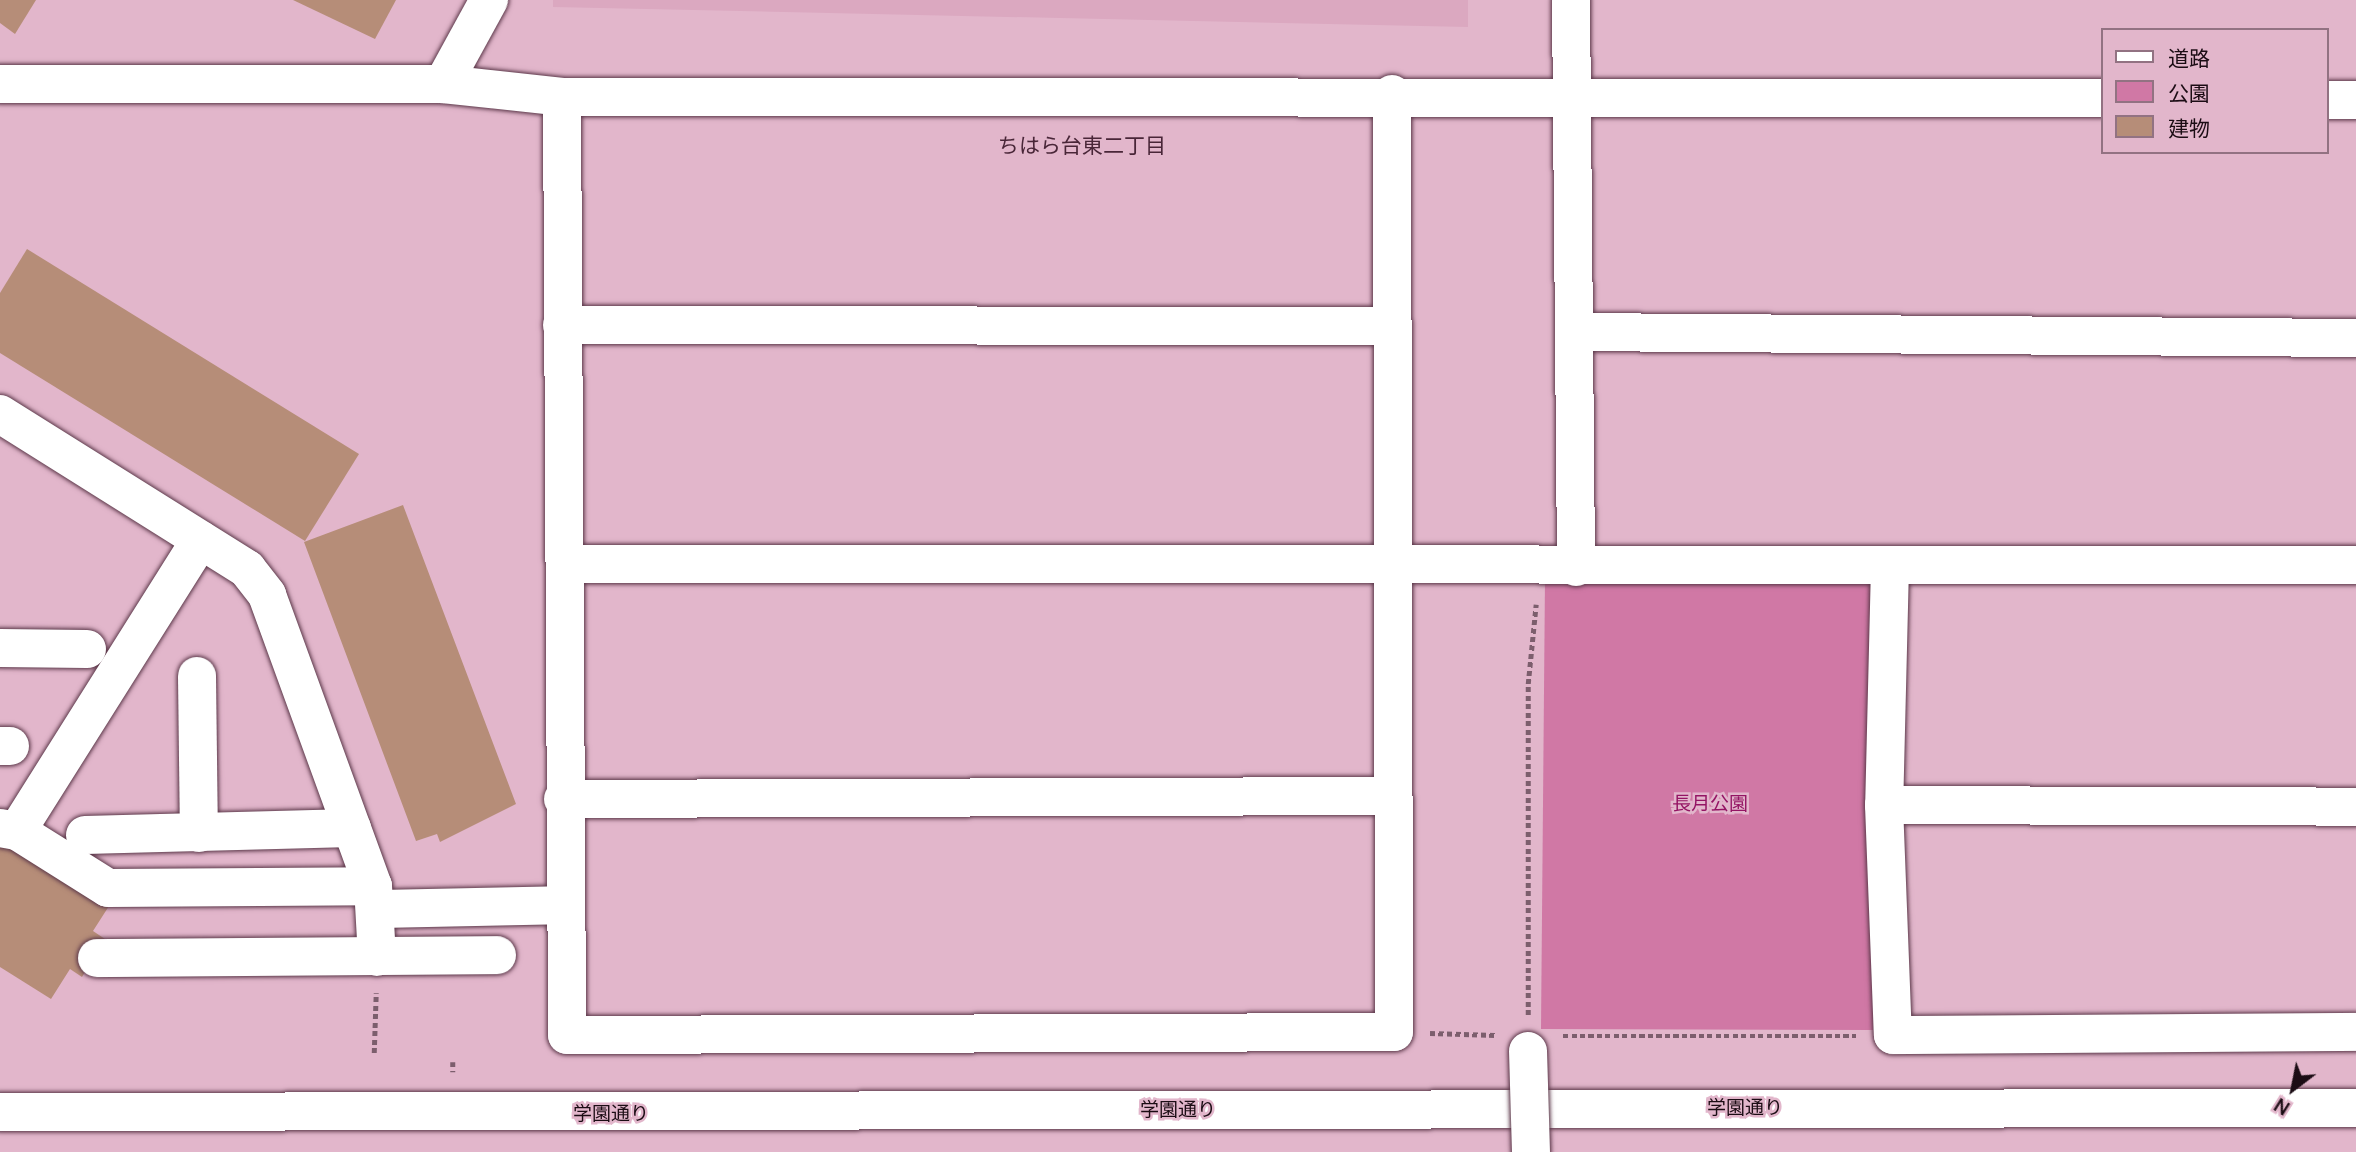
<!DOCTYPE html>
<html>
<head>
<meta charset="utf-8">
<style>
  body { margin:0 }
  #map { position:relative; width:2356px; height:1152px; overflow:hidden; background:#e2b6cb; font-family:Manrope,"Noto Sans JP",sans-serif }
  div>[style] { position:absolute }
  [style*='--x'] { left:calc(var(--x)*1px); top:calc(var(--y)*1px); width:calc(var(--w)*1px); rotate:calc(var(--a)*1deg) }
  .built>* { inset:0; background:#dba8c0 }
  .green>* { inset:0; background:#d078a5 }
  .building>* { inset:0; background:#b68d78 }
  .path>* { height:4.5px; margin-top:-2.25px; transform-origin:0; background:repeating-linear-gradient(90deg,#7c5e6d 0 5px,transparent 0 8.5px) }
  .roads { filter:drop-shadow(0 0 2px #5c384a) drop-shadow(0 0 2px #5c384a) }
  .minor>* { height:38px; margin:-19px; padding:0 19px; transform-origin:19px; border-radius:19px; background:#fff }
  .bridges { filter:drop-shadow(0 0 2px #5c384a) drop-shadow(0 0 2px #5c384a) }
  .minor-bridge>* { height:38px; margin:-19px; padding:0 19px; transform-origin:19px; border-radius:19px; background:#fff }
  span { translate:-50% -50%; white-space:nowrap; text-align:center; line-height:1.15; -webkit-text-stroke:5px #e2b6cb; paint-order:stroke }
  .park-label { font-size:19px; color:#941464 }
  .street-label { font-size:19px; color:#1b0c14 }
  .neighbourhood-label { font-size:21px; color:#492638 }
  .legend { position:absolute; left:2101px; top:28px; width:228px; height:126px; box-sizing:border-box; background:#e2b6cb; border:2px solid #927282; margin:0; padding:9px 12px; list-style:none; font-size:21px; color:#1b0c14 }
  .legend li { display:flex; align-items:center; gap:14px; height:35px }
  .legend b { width:35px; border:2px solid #927282 }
  .north { position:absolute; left:2258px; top:1054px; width:70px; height:70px; -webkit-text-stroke:5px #e2b6cb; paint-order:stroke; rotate:212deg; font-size:19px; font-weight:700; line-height:28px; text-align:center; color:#1b0c14 }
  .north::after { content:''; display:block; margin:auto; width:24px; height:32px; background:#1b0c14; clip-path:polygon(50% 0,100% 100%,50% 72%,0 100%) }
</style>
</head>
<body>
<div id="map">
  <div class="built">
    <i style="clip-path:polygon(553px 0,1468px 0,1468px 27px,553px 7px)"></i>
  </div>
  <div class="green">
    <i style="clip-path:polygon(1545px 579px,1881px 579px,1873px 1030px,1541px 1029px)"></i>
  </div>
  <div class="building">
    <i style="clip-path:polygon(0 0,36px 0,15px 34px,0 23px)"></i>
    <i style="clip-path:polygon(293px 0,396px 0,375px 39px)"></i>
    <i style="clip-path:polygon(27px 249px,359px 454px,305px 541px,0 353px,0 293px)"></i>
    <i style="clip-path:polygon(403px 505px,516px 804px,440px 842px,437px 834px,416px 841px,304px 542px)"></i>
    <i style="clip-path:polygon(0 837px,109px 906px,93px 931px,105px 939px,82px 977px,70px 969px,51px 999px,0 967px)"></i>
  </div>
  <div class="path">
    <i style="--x:1528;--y:1015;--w:331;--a:-90"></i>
    <i style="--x:1528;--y:684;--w:80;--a:-84.3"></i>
    <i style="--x:1430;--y:1033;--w:65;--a:1.8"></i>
    <i style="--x:1563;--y:1036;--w:293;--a:0"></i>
    <i style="--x:374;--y:1053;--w:60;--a:-88.1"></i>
    <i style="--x:453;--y:1062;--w:10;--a:90"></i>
  </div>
  <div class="roads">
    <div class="minor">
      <i style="--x:1571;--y:0;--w:567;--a:89.49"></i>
      <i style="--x:0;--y:84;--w:443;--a:0"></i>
      <i style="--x:443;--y:84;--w:120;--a:6.2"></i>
      <i style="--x:562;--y:97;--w:1540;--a:0.04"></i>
      <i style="--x:443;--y:84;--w:96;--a:-61.3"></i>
      <i style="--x:562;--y:97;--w:938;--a:89.69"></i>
      <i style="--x:567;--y:1035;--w:827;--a:-0.21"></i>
      <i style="--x:1394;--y:1032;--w:938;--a:-90.12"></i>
      <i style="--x:2326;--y:100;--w:30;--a:0"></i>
      <i style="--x:562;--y:325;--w:828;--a:0.07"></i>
      <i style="--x:1574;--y:332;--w:782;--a:0.44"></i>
      <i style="--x:0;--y:414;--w:292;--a:32.1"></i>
      <i style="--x:247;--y:569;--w:33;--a:52"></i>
      <i style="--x:267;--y:595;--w:310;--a:70"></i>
      <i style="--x:373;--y:886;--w:71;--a:86.8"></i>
      <i style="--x:567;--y:564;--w:1789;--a:0.03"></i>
      <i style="--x:1890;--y:566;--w:239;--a:91.4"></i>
      <i style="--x:1884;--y:805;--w:230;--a:87.8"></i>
      <i style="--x:1893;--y:1035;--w:463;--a:-0.4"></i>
      <i style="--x:0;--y:648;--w:87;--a:0.7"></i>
      <i style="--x:197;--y:676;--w:157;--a:89.3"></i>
      <i style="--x:0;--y:746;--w:10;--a:0"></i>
      <i style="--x:563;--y:799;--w:828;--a:-0.21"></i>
      <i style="--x:1884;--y:805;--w:472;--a:0.2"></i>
      <i style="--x:0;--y:828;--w:17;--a:10"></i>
      <i style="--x:17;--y:831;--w:107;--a:32.1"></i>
      <i style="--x:108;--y:888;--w:265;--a:-0.4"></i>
      <i style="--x:17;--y:831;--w:344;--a:-57.8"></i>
      <i style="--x:85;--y:835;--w:267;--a:-1.5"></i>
      <i style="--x:375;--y:909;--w:189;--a:-1.2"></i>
      <i style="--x:97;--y:958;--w:400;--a:-0.4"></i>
      <i style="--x:0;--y:1112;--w:2356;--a:-0.1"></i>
    </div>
  </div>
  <div class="bridges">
    <div class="minor-bridge">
      <i style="--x:1528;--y:1051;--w:101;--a:88.3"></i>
    </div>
  </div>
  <div class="park-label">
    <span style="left:1710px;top:804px">長月公園</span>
  </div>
  <div class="street-label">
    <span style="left:1745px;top:1108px">学園通り</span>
    <span style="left:1178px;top:1110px">学園通り</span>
    <span style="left:611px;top:1114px">学園通り</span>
  </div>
  <div class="neighbourhood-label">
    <span style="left:1082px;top:145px">ちはら台東二丁目</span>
  </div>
  <ul class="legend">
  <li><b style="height:9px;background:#fff"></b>道路</li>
  <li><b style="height:19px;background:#d078a5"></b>公園</li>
  <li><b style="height:19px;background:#b68d78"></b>建物</li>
  </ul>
  <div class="north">N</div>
</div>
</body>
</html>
